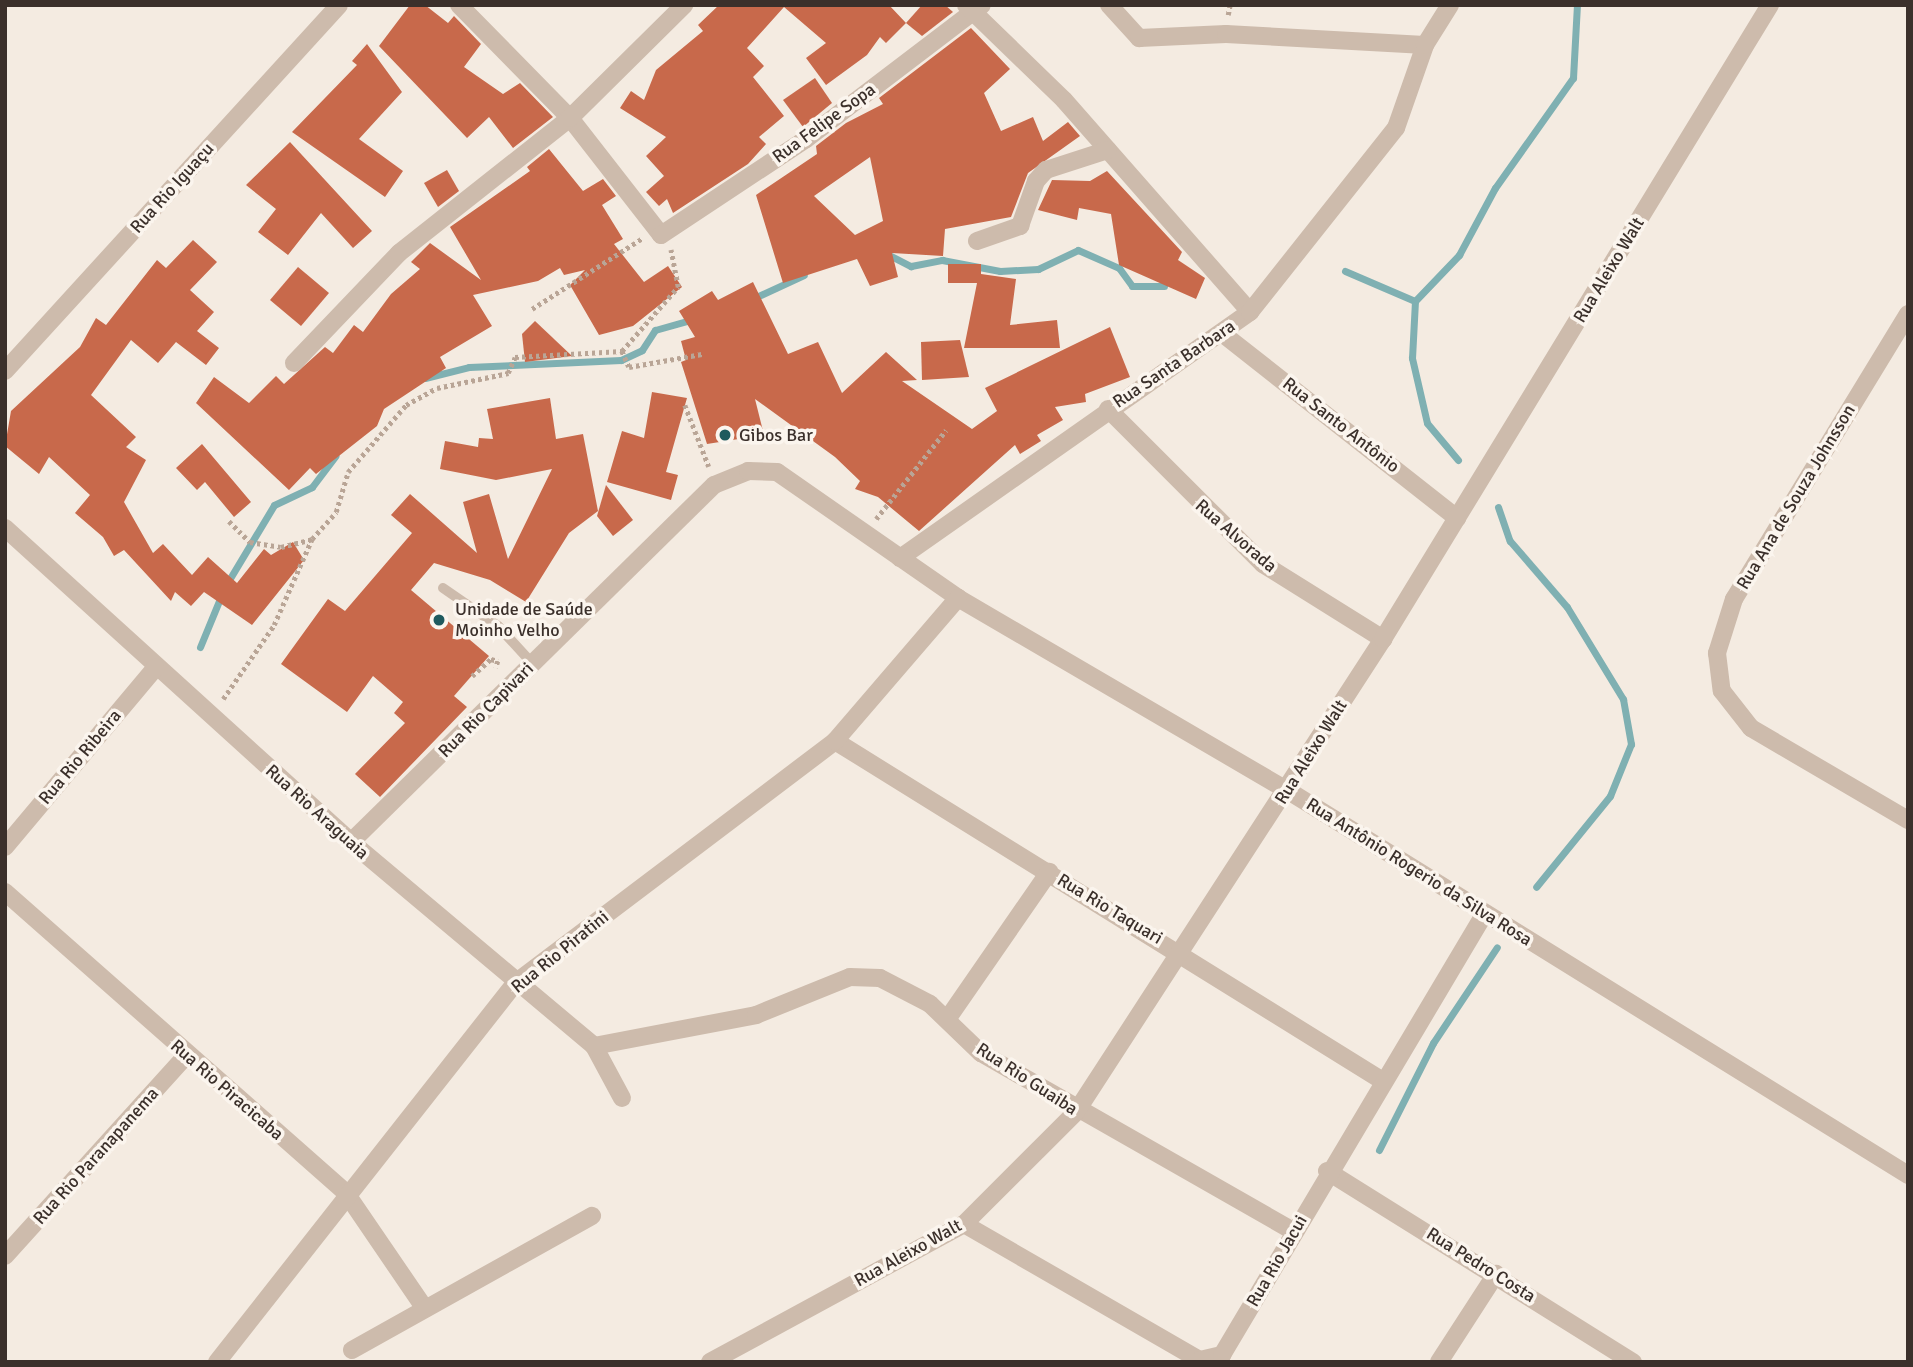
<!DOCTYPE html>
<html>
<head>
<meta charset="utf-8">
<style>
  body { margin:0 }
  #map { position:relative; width:1913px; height:1367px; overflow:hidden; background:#f4ebe1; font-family:Signika,sans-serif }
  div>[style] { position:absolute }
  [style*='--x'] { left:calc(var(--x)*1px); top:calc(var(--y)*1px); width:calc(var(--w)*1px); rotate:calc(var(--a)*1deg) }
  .stream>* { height:7px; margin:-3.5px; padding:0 3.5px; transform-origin:3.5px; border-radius:3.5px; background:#7fb0b2 }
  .building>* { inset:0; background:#c8694b }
  .path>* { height:4.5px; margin-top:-2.25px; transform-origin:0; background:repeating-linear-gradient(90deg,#b9a596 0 3.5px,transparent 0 7px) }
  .service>* { height:10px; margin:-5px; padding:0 5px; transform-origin:5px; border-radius:5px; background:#cdbbac }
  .minor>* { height:18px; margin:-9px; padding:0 9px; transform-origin:9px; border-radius:9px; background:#cdbbac }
  .dots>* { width:19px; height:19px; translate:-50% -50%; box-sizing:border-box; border:4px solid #fbf5ee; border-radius:50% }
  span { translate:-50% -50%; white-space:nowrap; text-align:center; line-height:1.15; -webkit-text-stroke:7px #fbf5ee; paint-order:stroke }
  .street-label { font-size:18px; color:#3b302b }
  .poi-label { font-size:18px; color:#3b302b }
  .left { translate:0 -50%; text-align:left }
  .frame { position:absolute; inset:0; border:7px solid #3b302b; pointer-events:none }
</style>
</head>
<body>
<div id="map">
  <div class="stream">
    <i style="--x:887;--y:254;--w:27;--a:27"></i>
    <i style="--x:911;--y:266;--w:32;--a:-11"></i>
    <i style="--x:942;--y:260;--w:59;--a:10.7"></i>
    <i style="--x:1000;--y:271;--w:38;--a:-3"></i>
    <i style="--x:1038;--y:269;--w:44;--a:-25.4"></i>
    <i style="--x:1078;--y:250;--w:45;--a:23.7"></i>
    <i style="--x:1119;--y:268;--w:22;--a:54"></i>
    <i style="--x:1132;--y:286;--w:32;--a:0"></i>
    <i style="--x:1345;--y:271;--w:76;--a:23.2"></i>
    <i style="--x:752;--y:299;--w:57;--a:-24.8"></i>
    <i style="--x:425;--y:378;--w:45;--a:-14"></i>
    <i style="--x:469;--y:367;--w:152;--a:-2.6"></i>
    <i style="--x:621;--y:360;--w:23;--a:-25"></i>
    <i style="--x:642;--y:350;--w:24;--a:-57"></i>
    <i style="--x:655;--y:330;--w:41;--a:-15.8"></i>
    <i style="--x:1458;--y:460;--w:48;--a:-130"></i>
    <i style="--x:1427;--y:423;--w:67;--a:-103"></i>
    <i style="--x:1412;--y:358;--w:57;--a:-87"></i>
    <i style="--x:1415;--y:301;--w:64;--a:-46.3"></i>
    <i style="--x:1459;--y:255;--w:76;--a:-61.8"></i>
    <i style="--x:1495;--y:188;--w:135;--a:-54.7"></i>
    <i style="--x:1573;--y:78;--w:73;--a:-86.9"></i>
    <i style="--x:1498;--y:507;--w:36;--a:71"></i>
    <i style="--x:1510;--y:541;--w:87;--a:49.2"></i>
    <i style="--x:1567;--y:607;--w:108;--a:58.7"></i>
    <i style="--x:1623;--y:699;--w:46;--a:79.9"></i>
    <i style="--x:1631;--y:744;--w:56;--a:112"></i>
    <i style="--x:1610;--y:796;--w:117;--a:129.1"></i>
    <i style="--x:226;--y:585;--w:93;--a:-59"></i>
    <i style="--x:274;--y:505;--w:42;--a:-25.3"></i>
    <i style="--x:312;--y:487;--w:39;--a:-53"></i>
    <i style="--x:200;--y:647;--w:55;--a:-67.6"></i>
    <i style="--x:1379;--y:1150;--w:120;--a:-63.2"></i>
    <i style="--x:1433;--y:1043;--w:115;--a:-56.3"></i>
  </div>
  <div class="building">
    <i style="clip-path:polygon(410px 5px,425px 5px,448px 23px,454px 16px,481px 44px,464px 67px,503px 94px,520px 83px,553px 117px,513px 148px,489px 117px,467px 138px,379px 46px)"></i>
    <i style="clip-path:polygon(719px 5px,889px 5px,906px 23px,886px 43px,880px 37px,867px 55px,826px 85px,806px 58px,826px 43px,784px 7px,747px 48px,764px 66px,753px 77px,784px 116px,759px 137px,766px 144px,748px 164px,673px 213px,667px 199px,659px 206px,646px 192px,664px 176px,646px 156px,666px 137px,620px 108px,631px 91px,644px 100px,656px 70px,703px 31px,698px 25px)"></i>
    <i style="clip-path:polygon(922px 5px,945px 5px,953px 12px,922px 36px,906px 23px)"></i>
    <i style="clip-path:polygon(evenodd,971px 28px,1010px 69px,984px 93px,1001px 131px,1033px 117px,1043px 141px,1068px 122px,1080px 136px,1028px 173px,1011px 217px,945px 229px,943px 256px,892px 253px,898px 277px,870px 286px,857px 259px,783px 283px,756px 195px,817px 154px,816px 146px,846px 123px,883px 104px,879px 98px,971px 28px,870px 157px,883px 221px,855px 235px,814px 196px,870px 157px)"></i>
    <i style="clip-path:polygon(367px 44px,402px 92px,359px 139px,403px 171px,385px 197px,292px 132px,357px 65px,352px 61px)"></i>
    <i style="clip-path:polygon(815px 78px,832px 103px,803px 127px,783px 100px)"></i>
    <i style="clip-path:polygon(290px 142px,372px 231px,353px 248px,321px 213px,288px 255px,258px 232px,276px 209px,246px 185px)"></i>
    <i style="clip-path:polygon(549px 149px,583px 191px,603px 179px,616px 196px,602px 205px,623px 239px,614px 244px,644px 282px,668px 266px,682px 287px,633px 326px,599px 335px,570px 285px,585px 270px,564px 275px,560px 268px,538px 281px,473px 295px,492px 326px,440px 357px,446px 368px,384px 409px,377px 426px,316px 474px,310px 468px,289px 490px,196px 403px,214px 377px,249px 403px,276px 376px,284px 384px,325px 347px,333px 353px,354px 325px,363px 332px,391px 294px,420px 269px,411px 262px,430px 243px,481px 280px,450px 227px,530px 171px,527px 167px)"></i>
    <i style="clip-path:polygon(447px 170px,459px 191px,438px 207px,424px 183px)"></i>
    <i style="clip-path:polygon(1107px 171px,1182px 252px,1178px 260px,1205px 278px,1196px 299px,1119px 265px,1111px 214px,1079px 208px,1077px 220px,1038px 210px,1052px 180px,1090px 181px)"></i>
    <i style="clip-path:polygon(193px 240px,217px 262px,190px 290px,214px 312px,197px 331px,219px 348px,206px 365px,176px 342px,158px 363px,131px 340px,91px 395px,136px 437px,126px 447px,146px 460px,124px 502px,153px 553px,163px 544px,192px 575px,208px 557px,237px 583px,264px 549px,271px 555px,293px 542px,304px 560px,252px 625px,204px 592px,191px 606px,175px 592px,171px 601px,124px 550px,114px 556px,103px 537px,75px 513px,90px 495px,49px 457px,39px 474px,5px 446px,11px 411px,80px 347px,96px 318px,106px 325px,157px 260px,166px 268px)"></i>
    <i style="clip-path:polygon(948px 264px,981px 264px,981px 274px,1016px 279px,1010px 325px,1057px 320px,1060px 348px,964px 348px,977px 283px,948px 283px)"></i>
    <i style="clip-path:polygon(298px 267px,329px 293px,301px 326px,270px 300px)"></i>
    <i style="clip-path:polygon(753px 282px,788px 354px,818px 342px,842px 393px,886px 352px,917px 380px,902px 381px,972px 429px,997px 411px,985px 388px,1110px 327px,1130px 377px,1085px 394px,1086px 402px,1055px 407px,1063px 420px,1037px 435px,1041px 441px,1020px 454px,1015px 445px,919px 531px,878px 497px,855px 489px,860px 481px,835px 457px,755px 399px,764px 435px,707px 444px,681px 362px,686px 360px,681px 341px,695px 337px,679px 311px,712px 291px,718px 300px)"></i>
    <i style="clip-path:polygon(535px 321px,572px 356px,525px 362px,522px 334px)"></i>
    <i style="clip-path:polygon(960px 340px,969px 377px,922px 380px,921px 342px)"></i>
    <i style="clip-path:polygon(652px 392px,687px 398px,666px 472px,678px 475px,671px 500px,607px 482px,622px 431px,644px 438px)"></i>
    <i style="clip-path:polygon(550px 398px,556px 439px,583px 434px,598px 511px,569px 533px,526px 602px,490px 580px,434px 563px,411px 590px,489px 656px,454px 696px,467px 707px,380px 797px,355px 774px,405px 723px,394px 713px,403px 702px,373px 676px,347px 712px,281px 664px,328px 599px,345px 611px,412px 533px,391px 515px,410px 494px,477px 553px,463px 502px,489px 494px,508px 559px,552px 469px,496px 480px,440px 469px,445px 441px,478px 447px,479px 438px,493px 439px,487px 409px)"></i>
    <i style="clip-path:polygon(202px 444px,251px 502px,234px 517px,205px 482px,197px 490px,176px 468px)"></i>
    <i style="clip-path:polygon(606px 485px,633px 520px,613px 536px,597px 516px)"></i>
  </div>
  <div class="path">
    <i style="--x:1228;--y:15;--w:10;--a:-79"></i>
    <i style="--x:532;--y:309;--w:130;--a:-32.7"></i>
    <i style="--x:622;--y:351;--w:17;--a:66"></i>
    <i style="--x:629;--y:367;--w:74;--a:-10.1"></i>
    <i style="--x:685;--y:405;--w:66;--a:68.8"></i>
    <i style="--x:876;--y:519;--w:113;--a:-51.8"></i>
    <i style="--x:229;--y:521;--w:30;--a:45"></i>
    <i style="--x:250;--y:542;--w:31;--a:9"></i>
    <i style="--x:281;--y:547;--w:32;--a:-14"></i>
    <i style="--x:472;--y:676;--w:25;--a:-42"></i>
    <i style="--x:491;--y:659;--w:7;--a:16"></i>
    <i style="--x:498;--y:661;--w:7;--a:106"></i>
    <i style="--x:223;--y:699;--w:90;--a:-55.4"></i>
    <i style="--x:274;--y:625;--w:94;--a:-66.2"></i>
    <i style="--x:312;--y:539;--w:36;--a:-48"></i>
    <i style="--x:336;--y:512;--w:42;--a:-73.3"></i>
    <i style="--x:348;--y:472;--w:89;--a:-49.1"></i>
    <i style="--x:406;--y:405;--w:35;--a:-29"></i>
    <i style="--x:437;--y:388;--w:73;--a:-11.9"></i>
    <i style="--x:508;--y:373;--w:17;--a:-66"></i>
    <i style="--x:515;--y:357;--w:107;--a:-3.2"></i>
    <i style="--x:622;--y:351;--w:85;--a:-48.8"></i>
    <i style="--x:678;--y:287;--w:38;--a:-101"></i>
  </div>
  <div class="service">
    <i style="--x:443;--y:588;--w:67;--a:34.6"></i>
    <i style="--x:498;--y:626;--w:52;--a:47.4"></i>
  </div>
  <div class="minor">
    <i style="--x:459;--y:5;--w:158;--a:45.5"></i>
    <i style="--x:570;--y:118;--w:148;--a:52.1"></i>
    <i style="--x:661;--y:235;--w:174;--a:-33.5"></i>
    <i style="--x:806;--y:139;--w:221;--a:-37.3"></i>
    <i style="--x:966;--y:5;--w:136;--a:44.1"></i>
    <i style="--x:1064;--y:100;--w:282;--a:48.7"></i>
    <i style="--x:1109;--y:5;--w:45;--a:47.7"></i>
    <i style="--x:1139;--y:38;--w:87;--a:-2.6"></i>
    <i style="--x:1226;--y:34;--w:199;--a:3.2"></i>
    <i style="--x:977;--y:241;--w:46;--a:-19.2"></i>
    <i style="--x:1020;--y:226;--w:48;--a:-70.4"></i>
    <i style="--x:1036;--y:181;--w:15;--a:-48"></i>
    <i style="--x:1046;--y:170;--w:65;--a:-17.9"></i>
    <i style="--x:1908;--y:314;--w:334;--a:121.4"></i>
    <i style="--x:1734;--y:599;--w:57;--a:107.5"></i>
    <i style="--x:1717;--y:653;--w:38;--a:83"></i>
    <i style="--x:1722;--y:691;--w:47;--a:51.9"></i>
    <i style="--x:1751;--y:728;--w:182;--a:30.4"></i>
    <i style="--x:1223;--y:334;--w:298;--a:38.2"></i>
    <i style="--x:294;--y:363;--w:152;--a:-46.3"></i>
    <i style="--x:399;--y:253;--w:218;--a:-38.3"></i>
    <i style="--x:570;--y:118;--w:161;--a:-44.7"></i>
    <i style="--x:5;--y:371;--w:495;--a:-47.6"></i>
    <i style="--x:1108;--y:409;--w:219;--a:45"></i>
    <i style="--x:1263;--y:564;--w:142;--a:32"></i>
    <i style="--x:5;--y:528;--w:467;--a:42.2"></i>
    <i style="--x:351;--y:842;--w:317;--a:40"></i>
    <i style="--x:594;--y:1046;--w:59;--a:61.7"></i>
    <i style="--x:900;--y:558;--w:428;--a:-35.1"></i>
    <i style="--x:1250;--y:312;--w:235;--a:-51.6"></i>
    <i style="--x:1396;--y:128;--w:88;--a:-70.7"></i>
    <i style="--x:1425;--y:45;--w:47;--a:-58"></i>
    <i style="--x:835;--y:741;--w:645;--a:31.82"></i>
    <i style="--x:351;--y:842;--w:509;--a:-44.52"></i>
    <i style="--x:714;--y:485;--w:37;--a:-22"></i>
    <i style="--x:748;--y:471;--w:29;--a:2"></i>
    <i style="--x:777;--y:472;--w:221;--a:34.8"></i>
    <i style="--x:958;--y:598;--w:381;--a:30.3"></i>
    <i style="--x:1287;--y:790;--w:731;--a:31.8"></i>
    <i style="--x:5;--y:847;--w:234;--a:-50"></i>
    <i style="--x:5;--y:892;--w:455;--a:41.4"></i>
    <i style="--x:346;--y:1193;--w:140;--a:55.7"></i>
    <i style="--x:948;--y:1018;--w:178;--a:-55.3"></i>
    <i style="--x:594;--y:1046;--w:165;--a:-10.8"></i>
    <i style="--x:756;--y:1015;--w:101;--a:-22"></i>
    <i style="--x:850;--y:977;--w:30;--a:2"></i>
    <i style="--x:880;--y:978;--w:56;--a:27.5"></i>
    <i style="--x:930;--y:1004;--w:71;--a:43.9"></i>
    <i style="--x:981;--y:1053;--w:361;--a:29.7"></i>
    <i style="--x:1327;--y:1171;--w:361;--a:32"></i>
    <i style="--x:964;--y:1224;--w:272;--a:30"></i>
    <i style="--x:1200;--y:1360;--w:23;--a:-13"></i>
    <i style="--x:1222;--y:1355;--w:514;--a:-59.25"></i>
    <i style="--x:5;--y:1256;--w:270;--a:-47.9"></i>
    <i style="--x:352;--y:1350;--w:275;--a:-29.2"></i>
    <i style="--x:217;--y:1362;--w:481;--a:-51.8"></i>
    <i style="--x:514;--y:984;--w:403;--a:-37.1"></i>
    <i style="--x:835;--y:741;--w:189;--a:-49.3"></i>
    <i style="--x:710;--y:1362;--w:289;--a:-28.5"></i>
    <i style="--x:964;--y:1224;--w:158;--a:-45"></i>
    <i style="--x:1076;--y:1112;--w:564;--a:-57.01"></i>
    <i style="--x:1383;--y:639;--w:743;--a:-58.6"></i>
    <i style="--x:1439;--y:1362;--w:105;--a:-57.1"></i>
  </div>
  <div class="dots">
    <i style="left:725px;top:435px;background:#1f5a5e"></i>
    <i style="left:439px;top:620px;background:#1f5a5e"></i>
  </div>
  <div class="street-label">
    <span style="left:824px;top:123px;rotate:-36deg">Rua Felipe Sopa</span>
    <span style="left:172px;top:188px;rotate:-48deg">Rua Rio Iguaçu</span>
    <span style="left:1609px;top:270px;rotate:-59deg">Rua Aleixo Walt</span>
    <span style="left:1174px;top:364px;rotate:-34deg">Rua Santa Barbara</span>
    <span style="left:1341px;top:425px;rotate:38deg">Rua Santo Antônio</span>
    <span style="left:1796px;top:497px;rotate:-59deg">Rua Ana de Souza Johnsson</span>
    <span style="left:1236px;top:536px;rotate:41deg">Rua Alvorada</span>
    <span style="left:486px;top:710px;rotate:-45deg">Rua Rio Capivari</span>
    <span style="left:1311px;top:752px;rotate:-58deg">Rua Aleixo Walt</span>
    <span style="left:80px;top:757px;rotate:-50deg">Rua Rio Ribeira</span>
    <span style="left:317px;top:812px;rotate:42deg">Rua Rio Araguaia</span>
    <span style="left:1419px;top:872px;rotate:32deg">Rua Antônio Rogerio da Silva Rosa</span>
    <span style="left:1110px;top:909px;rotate:31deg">Rua Rio Taquari</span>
    <span style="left:560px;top:952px;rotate:-39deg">Rua Rio Piratini</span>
    <span style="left:1027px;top:1079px;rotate:33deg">Rua Rio Guaiba</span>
    <span style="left:227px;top:1090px;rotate:41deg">Rua Rio Piracicaba</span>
    <span style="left:96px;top:1156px;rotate:-48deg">Rua Rio Paranapanema</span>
    <span style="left:908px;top:1253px;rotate:-29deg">Rua Aleixo Walt</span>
    <span style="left:1277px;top:1261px;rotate:-60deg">Rua Rio Jacui</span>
    <span style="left:1481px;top:1265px;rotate:32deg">Rua Pedro Costa</span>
  </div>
  <div class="poi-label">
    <span class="left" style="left:739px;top:435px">Gibos Bar</span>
    <span class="left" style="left:455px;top:620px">Unidade de Saúde<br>Moinho Velho</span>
  </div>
  <div class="frame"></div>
</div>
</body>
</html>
